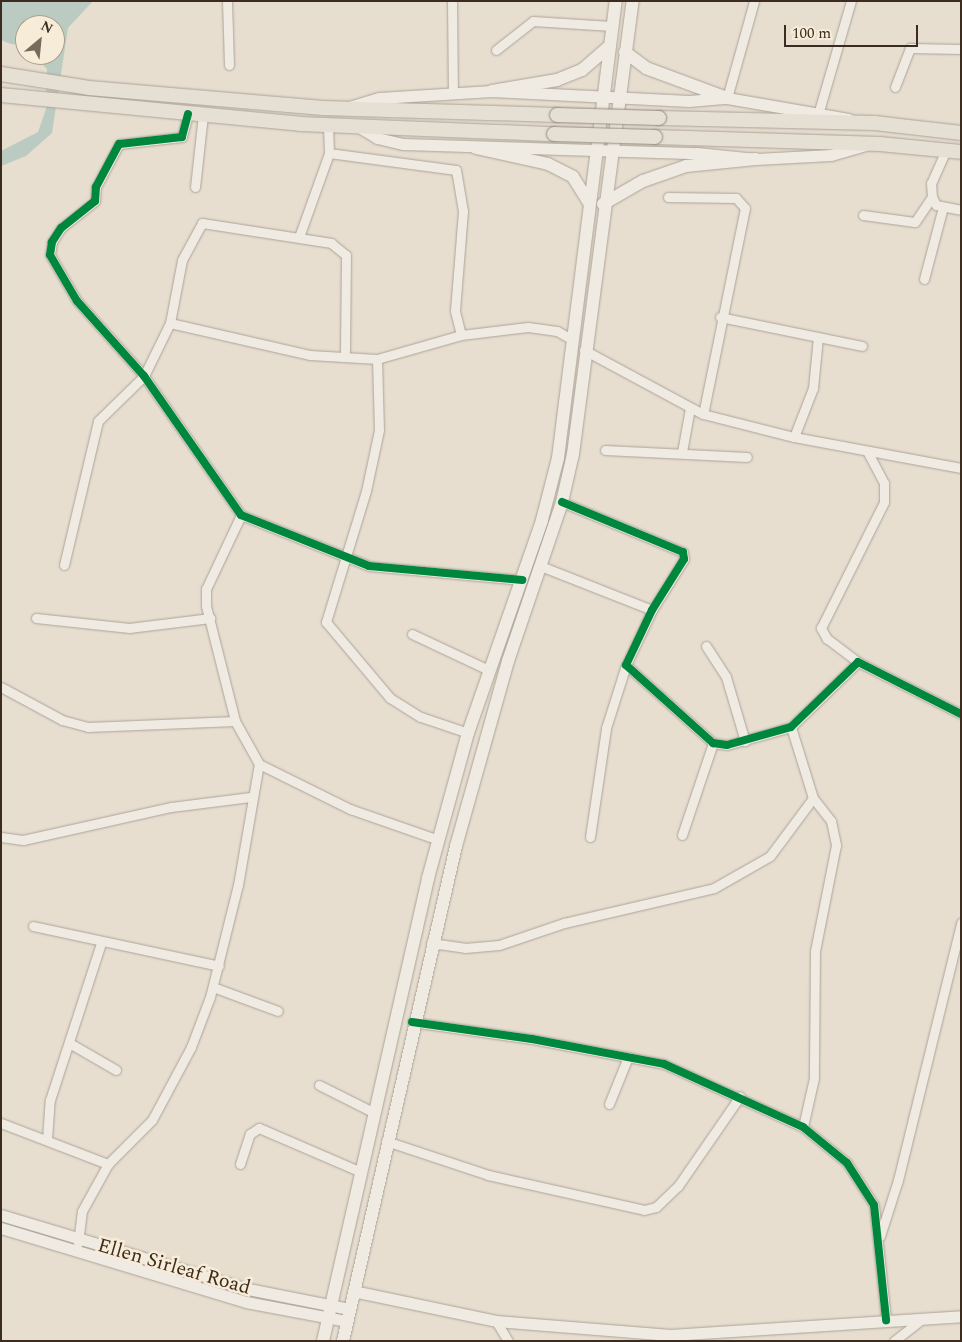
<!DOCTYPE html>
<html>
<head>
<meta charset="utf-8">
<style>
  body { margin:0 }
  #map { position:relative; width:962px; height:1342px; overflow:hidden; background:#e7ded0; font-family:Spectral,serif }
  div>[style] { position:absolute }
  [style*='--x'] { left:calc(var(--x)*1px); top:calc(var(--y)*1px); width:calc(var(--w)*1px); rotate:calc(var(--a)*1deg) }
  .water>* { inset:0; background:#bbcbc1 }
  .roads { filter:drop-shadow(0 0 1px #aca398) drop-shadow(0 0 1px #aca398) }
  .minor>* { height:9px; margin:-4.5px; padding:0 4.5px; transform-origin:4.5px; border-radius:4.5px; background:#efeae2 }
  .tertiary>* { height:11px; margin:-5.5px; padding:0 5.5px; transform-origin:5.5px; border-radius:5.5px; background:#efeae2 }
  .secondary>* { height:12px; margin:-6px; padding:0 6px; transform-origin:6px; border-radius:6px; background:#efeae2 }
  .primary>* { height:14px; margin:-7px; padding:0 7px; transform-origin:7px; border-radius:7px; background:#e6dfd3 }
  .bridges { filter:drop-shadow(0 0 1px #92897f) drop-shadow(0 0 1px #92897f) }
  .primary-bridge>* { height:14px; margin:-7px; padding:0 7px; transform-origin:7px; border-radius:7px; background:#e6dfd3 }
  .cycleway>* { height:8px; margin:-4px; padding:0 4px; transform-origin:4px; border-radius:4px; background:#00873e }
  span { translate:-50% -50%; white-space:nowrap; text-align:center; line-height:1.15; -webkit-text-stroke:5px #f7ecd7; paint-order:stroke }
  .street-label { font-size:20px; color:#3c2c1f }
  .frame { position:absolute; inset:0; border:2px solid #3c2c1f; pointer-events:none }
  .north { position:absolute; left:15px; top:15px; width:50px; height:50px; box-sizing:border-box; background:#f7ecd7; border:1px solid #ac9f8d; border-radius:50%; rotate:28deg; font-size:14px; font-weight:700; line-height:20px; text-align:center; color:#3c2c1f }
  .north::after { content:''; display:block; margin:auto; width:18px; height:22px; background:#786a5d; clip-path:polygon(50% 0,100% 100%,50% 72%,0 100%) }
  .scale { position:absolute; left:784px; top:25px; width:134px; height:22px; box-sizing:border-box; border:2px solid #3c2c1f; border-top:0; padding-left:6px; font-size:15px; line-height:18px; white-space:nowrap; color:#3c2c1f; -webkit-text-stroke:4px #f7ecd7; paint-order:stroke }
</style>
</head>
<body>
<div id="map">
  <div class="water">
    <i style="clip-path:polygon(1px 1px,93px 1px,68px 28px,52px 133px,26px 156px,1px 166px,1px 151px,38px 132px,46px 109px,47px 69px,34px 55px,55px 55px,55px 25px,25px 25px,25px 47px,8px 43px,1px 40px)"></i>
  </div>
  <div class="roads">
    <div class="minor">
      <i style="--x:227;--y:1;--w:64;--a:88.2"></i>
      <i style="--x:452;--y:1;--w:93;--a:89.4"></i>
      <i style="--x:496;--y:50;--w:47;--a:-38.1"></i>
      <i style="--x:533;--y:21;--w:78;--a:3.7"></i>
      <i style="--x:895;--y:87;--w:42;--a:-69"></i>
      <i style="--x:910;--y:48;--w:51;--a:1.1"></i>
      <i style="--x:727;--y:98;--w:101;--a:-74.4"></i>
      <i style="--x:819;--y:111;--w:115;--a:-73.8"></i>
      <i style="--x:188;--y:114;--w:24;--a:105"></i>
      <i style="--x:182;--y:137;--w:63;--a:173.7"></i>
      <i style="--x:119;--y:144;--w:49;--a:118.1"></i>
      <i style="--x:96;--y:187;--w:14;--a:94"></i>
      <i style="--x:95;--y:201;--w:43;--a:141.5"></i>
      <i style="--x:61;--y:228;--w:17;--a:123"></i>
      <i style="--x:52;--y:242;--w:13;--a:99"></i>
      <i style="--x:50;--y:255;--w:53;--a:59.6"></i>
      <i style="--x:77;--y:301;--w:101;--a:48.2"></i>
      <i style="--x:144;--y:376;--w:169;--a:55.1"></i>
      <i style="--x:241;--y:515;--w:138;--a:21.7"></i>
      <i style="--x:369;--y:566;--w:154;--a:5.2"></i>
      <i style="--x:328;--y:125;--w:28;--a:88"></i>
      <i style="--x:329;--y:153;--w:128;--a:7.6"></i>
      <i style="--x:456;--y:170;--w:42;--a:80.3"></i>
      <i style="--x:463;--y:211;--w:100;--a:94.6"></i>
      <i style="--x:455;--y:311;--w:25;--a:76"></i>
      <i style="--x:946;--y:150;--w:36;--a:114"></i>
      <i style="--x:931;--y:183;--w:14;--a:86"></i>
      <i style="--x:932;--y:197;--w:9;--a:63"></i>
      <i style="--x:936;--y:205;--w:25;--a:11"></i>
      <i style="--x:195;--y:187;--w:72;--a:-83.7"></i>
      <i style="--x:668;--y:197;--w:68;--a:0.8"></i>
      <i style="--x:736;--y:198;--w:13;--a:48"></i>
      <i style="--x:745;--y:208;--w:210;--a:101.5"></i>
      <i style="--x:863;--y:215;--w:52;--a:7.7"></i>
      <i style="--x:915;--y:222;--w:30;--a:-56"></i>
      <i style="--x:299;--y:237;--w:89;--a:-70.3"></i>
      <i style="--x:924;--y:279;--w:74;--a:-75.2"></i>
      <i style="--x:720;--y:317;--w:145;--a:11.5"></i>
      <i style="--x:170;--y:323;--w:64;--a:-79.2"></i>
      <i style="--x:182;--y:260;--w:42;--a:-61.6"></i>
      <i style="--x:202;--y:223;--w:131;--a:8.8"></i>
      <i style="--x:331;--y:243;--w:19;--a:39"></i>
      <i style="--x:346;--y:255;--w:102;--a:90.6"></i>
      <i style="--x:584;--y:350;--w:135;--a:28.3"></i>
      <i style="--x:703;--y:414;--w:94;--a:14.2"></i>
      <i style="--x:794;--y:437;--w:170;--a:10.5"></i>
      <i style="--x:377;--y:359;--w:71;--a:88.4"></i>
      <i style="--x:379;--y:430;--w:62;--a:102"></i>
      <i style="--x:366;--y:491;--w:137;--a:107"></i>
      <i style="--x:326;--y:622;--w:99;--a:49.9"></i>
      <i style="--x:390;--y:698;--w:36;--a:32"></i>
      <i style="--x:421;--y:717;--w:50;--a:18.8"></i>
      <i style="--x:794;--y:437;--w:53;--a:-68.8"></i>
      <i style="--x:813;--y:388;--w:51;--a:-84.4"></i>
      <i style="--x:605;--y:450;--w:142;--a:2.8"></i>
      <i style="--x:682;--y:452;--w:45;--a:-79.7"></i>
      <i style="--x:562;--y:502;--w:131;--a:22.5"></i>
      <i style="--x:683;--y:552;--w:7;--a:82"></i>
      <i style="--x:684;--y:559;--w:60;--a:122.1"></i>
      <i style="--x:652;--y:610;--w:61;--a:115.3"></i>
      <i style="--x:626;--y:665;--w:117;--a:41.9"></i>
      <i style="--x:713;--y:743;--w:14;--a:8"></i>
      <i style="--x:727;--y:745;--w:66;--a:-15.7"></i>
      <i style="--x:791;--y:727;--w:93;--a:-44.1"></i>
      <i style="--x:858;--y:662;--w:115;--a:26.8"></i>
      <i style="--x:241;--y:515;--w:82;--a:115.3"></i>
      <i style="--x:206;--y:589;--w:17;--a:90"></i>
      <i style="--x:206;--y:606;--w:119;--a:75.8"></i>
      <i style="--x:235;--y:721;--w:49;--a:60.8"></i>
      <i style="--x:259;--y:764;--w:102;--a:26.3"></i>
      <i style="--x:350;--y:809;--w:94;--a:19.2"></i>
      <i style="--x:64;--y:565;--w:148;--a:-76.7"></i>
      <i style="--x:98;--y:421;--w:64;--a:-44.4"></i>
      <i style="--x:144;--y:376;--w:59;--a:-63.9"></i>
      <i style="--x:170;--y:323;--w:144;--a:12.9"></i>
      <i style="--x:310;--y:355;--w:67;--a:3.4"></i>
      <i style="--x:377;--y:359;--w:87;--a:-15.9"></i>
      <i style="--x:461;--y:335;--w:67;--a:-6.8"></i>
      <i style="--x:528;--y:327;--w:29;--a:8"></i>
      <i style="--x:557;--y:331;--w:18;--a:29"></i>
      <i style="--x:543;--y:567;--w:117;--a:21.5"></i>
      <i style="--x:36;--y:618;--w:94;--a:6.1"></i>
      <i style="--x:129;--y:628;--w:82;--a:-7"></i>
      <i style="--x:412;--y:634;--w:85;--a:25.1"></i>
      <i style="--x:706;--y:646;--w:37;--a:57"></i>
      <i style="--x:726;--y:677;--w:67;--a:73.5"></i>
      <i style="--x:858;--y:662;--w:39;--a:-143"></i>
      <i style="--x:827;--y:639;--w:13;--a:-119"></i>
      <i style="--x:821;--y:628;--w:141;--a:-63.4"></i>
      <i style="--x:884;--y:502;--w:19;--a:-90"></i>
      <i style="--x:884;--y:483;--w:34;--a:-118"></i>
      <i style="--x:1;--y:687;--w:69;--a:28.4"></i>
      <i style="--x:62;--y:720;--w:27;--a:15"></i>
      <i style="--x:88;--y:727;--w:147;--a:-2.3"></i>
      <i style="--x:791;--y:727;--w:74;--a:72.8"></i>
      <i style="--x:813;--y:798;--w:29;--a:52"></i>
      <i style="--x:831;--y:821;--w:25;--a:78"></i>
      <i style="--x:836;--y:845;--w:108;--a:101.2"></i>
      <i style="--x:815;--y:951;--w:127;--a:90.5"></i>
      <i style="--x:814;--y:1078;--w:50;--a:102.7"></i>
      <i style="--x:682;--y:835;--w:97;--a:-71.4"></i>
      <i style="--x:1;--y:837;--w:22;--a:8"></i>
      <i style="--x:23;--y:840;--w:152;--a:-12.6"></i>
      <i style="--x:171;--y:807;--w:80;--a:-7.2"></i>
      <i style="--x:590;--y:837;--w:110;--a:-81.6"></i>
      <i style="--x:606;--y:728;--w:66;--a:-72.4"></i>
      <i style="--x:33;--y:926;--w:190;--a:12.1"></i>
      <i style="--x:431;--y:943;--w:34;--a:8"></i>
      <i style="--x:465;--y:948;--w:34;--a:-5"></i>
      <i style="--x:499;--y:945;--w:69;--a:-18.7"></i>
      <i style="--x:564;--y:923;--w:154;--a:-13.1"></i>
      <i style="--x:714;--y:888;--w:64;--a:-29.7"></i>
      <i style="--x:770;--y:856;--w:72;--a:-53.4"></i>
      <i style="--x:213;--y:987;--w:69;--a:20.3"></i>
      <i style="--x:412;--y:1022;--w:121;--a:8.1"></i>
      <i style="--x:532;--y:1039;--w:134;--a:10.7"></i>
      <i style="--x:664;--y:1064;--w:153;--a:24.4"></i>
      <i style="--x:803;--y:1127;--w:57;--a:39.3"></i>
      <i style="--x:847;--y:1163;--w:50;--a:57.3"></i>
      <i style="--x:874;--y:1205;--w:116;--a:84"></i>
      <i style="--x:71;--y:1044;--w:52;--a:30"></i>
      <i style="--x:319;--y:1085;--w:60;--a:26.6"></i>
      <i style="--x:609;--y:1104;--w:51;--a:-68"></i>
      <i style="--x:1;--y:1123;--w:115;--a:21"></i>
      <i style="--x:47;--y:1139;--w:39;--a:-86"></i>
      <i style="--x:50;--y:1100;--w:165;--a:-72"></i>
      <i style="--x:386;--y:1141;--w:108;--a:18.4"></i>
      <i style="--x:488;--y:1175;--w:160;--a:12.6"></i>
      <i style="--x:644;--y:1210;--w:12;--a:-14"></i>
      <i style="--x:656;--y:1207;--w:30;--a:-44"></i>
      <i style="--x:678;--y:1186;--w:109;--a:-55.4"></i>
      <i style="--x:240;--y:1164;--w:32;--a:-72"></i>
      <i style="--x:250;--y:1134;--w:11;--a:-34"></i>
      <i style="--x:259;--y:1128;--w:109;--a:23.3"></i>
      <i style="--x:880;--y:1236;--w:59;--a:-72.2"></i>
      <i style="--x:898;--y:1180;--w:265;--a:-76.2"></i>
      <i style="--x:78;--y:1243;--w:32;--a:-83"></i>
      <i style="--x:82;--y:1211;--w:54;--a:-61"></i>
      <i style="--x:108;--y:1164;--w:62;--a:-45"></i>
      <i style="--x:152;--y:1120;--w:83;--a:-61.9"></i>
      <i style="--x:191;--y:1047;--w:53;--a:-69.2"></i>
      <i style="--x:210;--y:997;--w:115;--a:-76"></i>
      <i style="--x:238;--y:885;--w:123;--a:-80.2"></i>
      <i style="--x:496;--y:1321;--w:23;--a:59"></i>
      <i style="--x:894;--y:1341;--w:34;--a:-38"></i>
    </div>
    <div class="tertiary">
      <i style="--x:349;--y:107;--w:31;--a:-17"></i>
      <i style="--x:379;--y:98;--w:113;--a:-3.5"></i>
      <i style="--x:492;--y:91;--w:197;--a:2.9"></i>
      <i style="--x:689;--y:101;--w:38;--a:-5"></i>
      <i style="--x:727;--y:98;--w:123;--a:9.8"></i>
      <i style="--x:359;--y:127;--w:21;--a:31"></i>
      <i style="--x:377;--y:138;--w:27;--a:13"></i>
      <i style="--x:403;--y:144;--w:294;--a:1.8"></i>
      <i style="--x:697;--y:153;--w:59;--a:5.8"></i>
      <i style="--x:756;--y:159;--w:75;--a:-3.1"></i>
      <i style="--x:831;--y:155;--w:36;--a:-16"></i>
      <i style="--x:1;--y:1215;--w:258;--a:16.7"></i>
      <i style="--x:248;--y:1289;--w:103;--a:11.2"></i>
      <i style="--x:1;--y:1228;--w:256;--a:16.8"></i>
      <i style="--x:246;--y:1302;--w:103;--a:10.7"></i>
      <i style="--x:353;--y:1291;--w:146;--a:11.8"></i>
      <i style="--x:496;--y:1321;--w:175;--a:4.6"></i>
      <i style="--x:670;--y:1335;--w:292;--a:-3.7"></i>
    </div>
    <div class="secondary">
      <i style="--x:625;--y:52;--w:26;--a:37"></i>
      <i style="--x:646;--y:68;--w:86;--a:20.3"></i>
      <i style="--x:492;--y:91;--w:66;--a:-9.6"></i>
      <i style="--x:557;--y:80;--w:27;--a:-22"></i>
      <i style="--x:582;--y:70;--w:33;--a:-41"></i>
      <i style="--x:476;--y:148;--w:74;--a:12.5"></i>
      <i style="--x:548;--y:164;--w:28;--a:27"></i>
      <i style="--x:573;--y:177;--w:31;--a:58"></i>
      <i style="--x:603;--y:204;--w:46;--a:-29.9"></i>
      <i style="--x:643;--y:181;--w:46;--a:-19.2"></i>
      <i style="--x:686;--y:166;--w:70;--a:-5.7"></i>
      <i style="--x:323;--y:1341;--w:475;--a:-77.2"></i>
      <i style="--x:428;--y:878;--w:150;--a:-74.6"></i>
      <i style="--x:468;--y:733;--w:225;--a:-70.8"></i>
      <i style="--x:542;--y:520;--w:64;--a:-75.5"></i>
      <i style="--x:558;--y:458;--w:461;--a:-82.8"></i>
      <i style="--x:343;--y:1341;--w:508;--a:-77.14"></i>
      <i style="--x:456;--y:846;--w:192;--a:-74.3"></i>
      <i style="--x:508;--y:661;--w:168;--a:-71.2"></i>
      <i style="--x:562;--y:502;--w:49;--a:-77.1"></i>
      <i style="--x:573;--y:454;--w:457;--a:-82.5"></i>
    </div>
    <div class="primary">
      <i style="--x:1;--y:74;--w:89;--a:9"></i>
      <i style="--x:89;--y:88;--w:235;--a:4.9"></i>
      <i style="--x:323;--y:108;--w:234;--a:1.7"></i>
      <i style="--x:1;--y:95;--w:300;--a:5.5"></i>
      <i style="--x:300;--y:124;--w:254;--a:2.3"></i>
      <i style="--x:659;--y:118;--w:216;--a:1.3"></i>
      <i style="--x:875;--y:123;--w:87;--a:6.6"></i>
      <i style="--x:655;--y:137;--w:225;--a:1.8"></i>
      <i style="--x:880;--y:144;--w:81;--a:5.6"></i>
    </div>
  </div>
  <div class="bridges">
    <div class="primary-bridge">
      <i style="--x:557;--y:115;--w:102;--a:1.7"></i>
      <i style="--x:554;--y:134;--w:101;--a:1.7"></i>
    </div>
  </div>
  <div class="cycleway">
    <i style="--x:188;--y:114;--w:24;--a:105"></i>
    <i style="--x:182;--y:137;--w:63;--a:173.7"></i>
    <i style="--x:119;--y:144;--w:49;--a:118.1"></i>
    <i style="--x:96;--y:187;--w:14;--a:94"></i>
    <i style="--x:95;--y:201;--w:43;--a:141.5"></i>
    <i style="--x:61;--y:228;--w:17;--a:123"></i>
    <i style="--x:52;--y:242;--w:13;--a:99"></i>
    <i style="--x:50;--y:255;--w:53;--a:59.6"></i>
    <i style="--x:77;--y:301;--w:101;--a:48.2"></i>
    <i style="--x:144;--y:376;--w:169;--a:55.1"></i>
    <i style="--x:241;--y:515;--w:138;--a:21.7"></i>
    <i style="--x:369;--y:566;--w:154;--a:5.2"></i>
    <i style="--x:562;--y:502;--w:131;--a:22.5"></i>
    <i style="--x:683;--y:552;--w:7;--a:82"></i>
    <i style="--x:684;--y:559;--w:60;--a:122.1"></i>
    <i style="--x:652;--y:610;--w:61;--a:115.3"></i>
    <i style="--x:626;--y:665;--w:117;--a:41.9"></i>
    <i style="--x:713;--y:743;--w:14;--a:8"></i>
    <i style="--x:727;--y:745;--w:66;--a:-15.7"></i>
    <i style="--x:791;--y:727;--w:93;--a:-44.1"></i>
    <i style="--x:858;--y:662;--w:115;--a:26.8"></i>
    <i style="--x:412;--y:1022;--w:121;--a:8.1"></i>
    <i style="--x:532;--y:1039;--w:134;--a:10.7"></i>
    <i style="--x:664;--y:1064;--w:153;--a:24.4"></i>
    <i style="--x:803;--y:1127;--w:57;--a:39.3"></i>
    <i style="--x:847;--y:1163;--w:50;--a:57.3"></i>
    <i style="--x:874;--y:1205;--w:116;--a:84"></i>
  </div>
  <div class="street-label">
    <span style="left:174px;top:1267px;rotate:16deg">Ellen Sirleaf Road</span>
  </div>
  <div class="frame"></div>
  <div class="north">N</div>
  <div class="scale">100 m</div>
</div>
</body>
</html>
